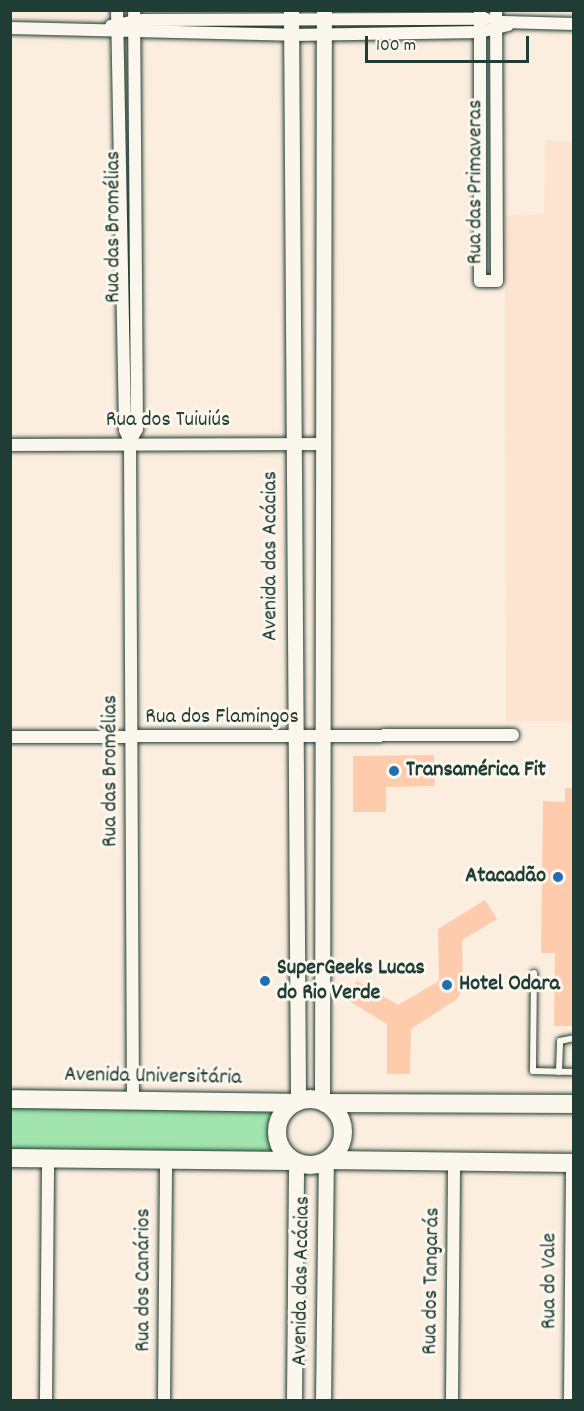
<!DOCTYPE html>
<html>
<head>
<meta charset="utf-8">
<style>
  body { margin:0 }
  #map { position:relative; width:584px; height:1411px; overflow:hidden; background:#fceedf; font-family:Dekko,sans-serif }
  div>[style] { position:absolute }
  [style*='--x'] { left:calc(var(--x)*1px); top:calc(var(--y)*1px); width:calc(var(--w)*1px); rotate:calc(var(--a)*1deg) }
  .built>* { inset:0; background:#fde4d0 }
  .green>* { inset:0; background:#a1e4ae }
  .building>* { inset:0; background:#fecbad }
  .roads { filter:drop-shadow(0 0 2px #1f3d34) drop-shadow(0 0 2px #1f3d34) }
  .service>* { height:6px; margin:-3px; padding:0 3px; transform-origin:3px; border-radius:3px; background:#fbf7ec }
  .minor>* { height:12px; margin:-6px; padding:0 6px; transform-origin:6px; border-radius:6px; background:#fbf7ec }
  .tertiary>* { height:15px; margin:-7.5px; padding:0 7.5px; transform-origin:7.5px; border-radius:7.5px; background:#fbf7ec }
  .secondary>* { height:18px; margin:-9px; padding:0 9px; transform-origin:9px; border-radius:9px; background:#fbf7ec }
  .secondary>.ring { margin:-9px; padding:0; box-sizing:content-box; background:none; border:18px solid #fbf7ec; border-radius:50% }
  .dots>* { width:16px; height:16px; translate:-50% -50%; box-sizing:border-box; border:3px solid #fbf7ec; border-radius:50% }
  span { translate:-50% -50%; white-space:nowrap; text-align:center; line-height:1.15; -webkit-text-stroke:6px #fbf7ec; paint-order:stroke }
  .street-label { font-size:22px; color:#1f3d34 }
  .poi-label { font-size:22px; color:#1f3d34; font-weight:700 }
  .left { translate:0 -50%; text-align:left }
  .right { translate:-100% -50%; text-align:right }
  .frame { position:absolute; inset:0; border:12px solid #1f3d34; pointer-events:none }
  .scale { position:absolute; left:365px; top:36px; width:164px; height:27px; box-sizing:border-box; border:3px solid #1f3d34; border-top:0; padding-left:8px; font-size:18px; line-height:21px; white-space:nowrap; color:#1f3d34; -webkit-text-stroke:4px #fbf7ec; paint-order:stroke }
</style>
</head>
<body>
<div id="map">
  <div class="built">
    <i style="clip-path:polygon(545px 141px,574px 141px,573px 721px,506px 721px,505px 216px,544px 214px)"></i>
  </div>
  <div class="green">
    <i style="clip-path:polygon(11px 1106px,277px 1108px,271px 1129px,278px 1154px,11px 1151px)"></i>
  </div>
  <div class="building">
    <i style="clip-path:polygon(434px 755px,435px 786px,386px 787px,386px 812px,353px 812px,353px 756px)"></i>
    <i style="clip-path:polygon(565px 788px,573px 788px,573px 1026px,554px 1026px,555px 953px,541px 953px,543px 801px,565px 802px)"></i>
    <i style="clip-path:polygon(485px 900px,497px 919px,462px 940px,463px 989px,457px 999px,411px 1029px,410px 1074px,387px 1074px,387px 1024px,346px 999px,357px 981px,398px 1005px,439px 981px,438px 929px)"></i>
  </div>
  <div class="roads">
    <div class="service">
      <i style="--x:534;--y:973;--w:98;--a:90.6"></i>
      <i style="--x:533;--y:1071;--w:41;--a:1.4"></i>
      <i style="--x:559;--y:1072;--w:31;--a:-88"></i>
      <i style="--x:560;--y:1041;--w:14;--a:-12"></i>
    </div>
    <div class="minor">
      <i style="--x:117;--y:10;--w:420;--a:88.9"></i>
      <i style="--x:125;--y:430;--w:12;--a:66"></i>
      <i style="--x:130;--y:441;--w:660;--a:89.74"></i>
      <i style="--x:480;--y:10;--w:271;--a:90"></i>
      <i style="--x:480;--y:281;--w:17;--a:0"></i>
      <i style="--x:497;--y:281;--w:271;--a:-90.2"></i>
      <i style="--x:502;--y:22;--w:72;--a:1.6"></i>
      <i style="--x:111;--y:26;--w:32;--a:-11"></i>
      <i style="--x:142;--y:20;--w:344;--a:-0.2"></i>
      <i style="--x:10;--y:28;--w:281;--a:1.4"></i>
      <i style="--x:291;--y:35;--w:189;--a:-0.9"></i>
      <i style="--x:480;--y:32;--w:29;--a:-14"></i>
      <i style="--x:130;--y:441;--w:14;--a:-60"></i>
      <i style="--x:137;--y:429;--w:419;--a:-90.4"></i>
      <i style="--x:10;--y:445;--w:315;--a:-0.2"></i>
      <i style="--x:10;--y:737;--w:503;--a:-0.23"></i>
      <i style="--x:46;--y:1400;--w:241;--a:-89.5"></i>
      <i style="--x:164;--y:1400;--w:240;--a:-89.5"></i>
      <i style="--x:452;--y:1400;--w:239;--a:-89.5"></i>
      <i style="--x:570;--y:1400;--w:237;--a:-89.5"></i>
    </div>
    <div class="tertiary">
      <i style="--x:291;--y:10;--w:1092;--a:89.63"></i>
      <i style="--x:322;--y:1102;--w:1092;--a:-89.9"></i>
      <i style="--x:294;--y:1400;--w:237;--a:-89.5"></i>
      <i style="--x:323;--y:1400;--w:239;--a:-89.3"></i>
    </div>
    <div class="secondary">
      <i style="--x:10;--y:1099;--w:285;--a:0.8"></i>
      <i class="ring" style="left:277px;top:1099px;width:48px;height:48px"></i>
      <i style="--x:325;--y:1103;--w:249;--a:0.2"></i>
      <i style="--x:10;--y:1158;--w:282;--a:0.6"></i>
      <i style="--x:328;--y:1160;--w:246;--a:0.7"></i>
    </div>
  </div>
  <div class="dots">
    <i style="left:394px;top:771px;background:#1f6fb2"></i>
    <i style="left:558px;top:877px;background:#1f6fb2"></i>
    <i style="left:265px;top:981px;background:#1f6fb2"></i>
    <i style="left:447px;top:985px;background:#1f6fb2"></i>
  </div>
  <div class="street-label">
    <span style="left:476px;top:182px;rotate:-90deg">Rua das Primaveras</span>
    <span style="left:114px;top:227px;rotate:-90deg">Rua das Bromélias</span>
    <span style="left:168px;top:421px">Rua dos Tuiuiús</span>
    <span style="left:271px;top:556px;rotate:-90deg">Avenida das Acácias</span>
    <span style="left:222px;top:718px">Rua dos Flamingos</span>
    <span style="left:111px;top:771px;rotate:-90deg">Rua das Bromélias</span>
    <span style="left:153px;top:1077px;rotate:1deg">Avenida Universitária</span>
    <span style="left:144px;top:1280px;rotate:-90deg">Rua dos Canários</span>
    <span style="left:302px;top:1281px;rotate:-89deg">Avenida das Acácias</span>
    <span style="left:432px;top:1281px;rotate:-89deg">Rua dos Tangarás</span>
    <span style="left:550px;top:1281px;rotate:-90deg">Rua do Vale</span>
  </div>
  <div class="poi-label">
    <span class="left" style="left:406px;top:771px">Transamérica Fit</span>
    <span class="right" style="left:546px;top:877px">Atacadão</span>
    <span class="left" style="left:277px;top:981px">SuperGeeks Lucas<br>do Rio Verde</span>
    <span class="left" style="left:459px;top:985px">Hotel Odara</span>
  </div>
  <div class="frame"></div>
  <div class="scale">100 m</div>
</div>
</body>
</html>
